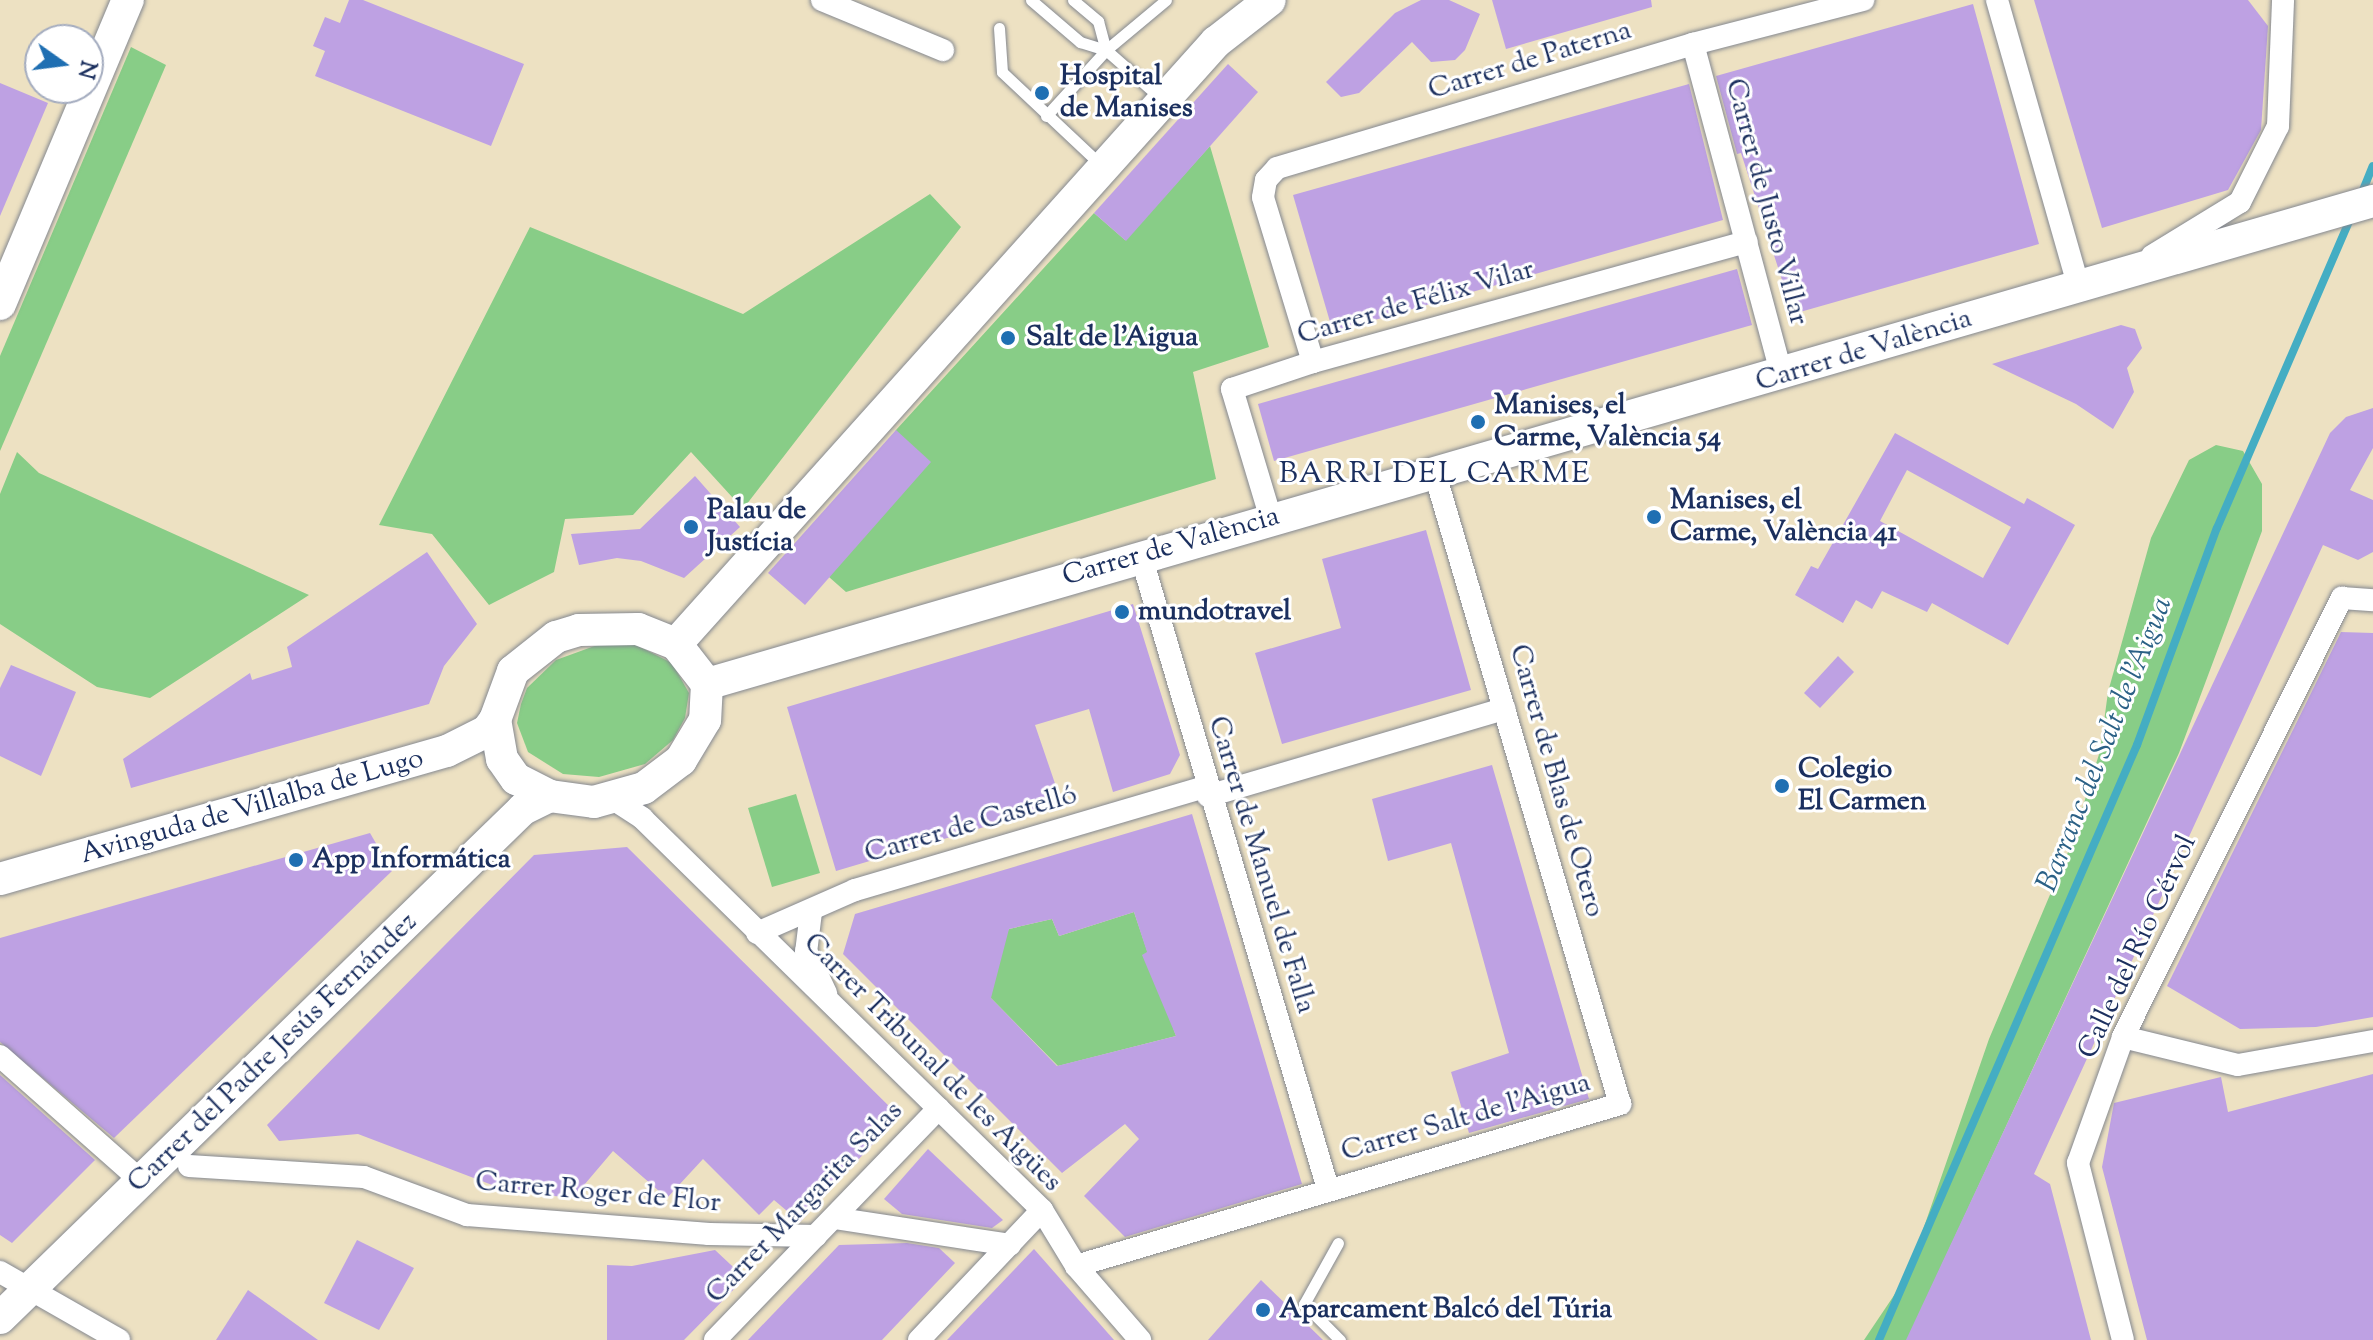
<!DOCTYPE html>
<html>
<head>
<meta charset="utf-8">
<style>
  body { margin:0 }
  #map { position:relative; width:2373px; height:1340px; overflow:hidden; background:#ede1c2; font-family:"Sorts Mill Goudy",serif }
  div>[style] { position:absolute }
  [style*='--x'] { left:calc(var(--x)*1px); top:calc(var(--y)*1px); width:calc(var(--w)*1px); rotate:calc(var(--a)*1deg) }
  .green>* { inset:0; background:#88cd87 }
  .stream>* { height:8px; margin:-4px; padding:0 4px; transform-origin:4px; border-radius:4px; background:#44adc3 }
  .building>* { inset:0; background:#bea1e3 }
  .roads { filter:drop-shadow(0 0 2px #848890) drop-shadow(0 0 2px #848890) }
  .lane>* { height:11px; margin:-5.5px; padding:0 5.5px; transform-origin:5.5px; border-radius:5.5px; background:#fff }
  .street>* { height:22px; margin:-11px; padding:0 11px; transform-origin:11px; border-radius:11px; background:#fff }
  .secondary>* { height:32px; margin:-16px; padding:0 16px; transform-origin:16px; border-radius:16px; background:#fff }
  .dots>* { width:22px; height:22px; translate:-50% -50%; box-sizing:border-box; border:4px solid #fff; border-radius:50% }
  span { translate:-50% -50%; white-space:nowrap; text-align:center; line-height:1.15; -webkit-text-stroke:6px #fff; paint-order:stroke }
  .street-label { font-size:28px; color:#1b2f5e }
  .poi-label { font-size:28px; color:#1b2f5e; font-weight:700 }
  .left { translate:0 -50%; text-align:left }
  .neighbourhood-label { font-size:30px; color:#1b2f5e; letter-spacing:2px }
  .water-label { font-size:30px; color:#2b6186; font-style:italic }
  .north { position:absolute; left:24px; top:24px; width:80px; height:80px; box-sizing:border-box; background:#fff; border:2px solid #a4acbf; border-radius:50%; rotate:104deg; font-size:22px; font-weight:700; line-height:32px; text-align:center; color:#1b2f5e }
  .north::after { content:''; display:block; margin:auto; width:28px; height:36px; background:#1f6fb2; clip-path:polygon(50% 0,100% 100%,50% 72%,0 100%) }
</style>
</head>
<body>
<div id="map">
  <div class="green">
    <i style="clip-path:polygon(131px 47px,166px 65px,0 451px,0 356px)"></i>
    <i style="clip-path:polygon(1210px 146px,1269px 347px,1193px 372px,1216px 479px,846px 592px,829px 577px,896px 430px,1094px 213px,1125px 240px)"></i>
    <i style="clip-path:polygon(930px 194px,961px 227px,743px 509px,691px 452px,633px 515px,565px 519px,554px 572px,489px 605px,432px 534px,379px 525px,530px 227px,743px 314px)"></i>
    <i style="clip-path:polygon(2216px 445px,2243px 451px,2262px 484px,2262px 531px,2179px 753px,1907px 1340px,1864px 1340px,1907px 1276px,1989px 1039px,2071px 845px,2100px 751px,2108px 692px,2151px 538px,2189px 460px)"></i>
    <i style="clip-path:polygon(17px 452px,39px 473px,309px 595px,150px 698px,97px 687px,0 624px,0 494px)"></i>
    <i style="clip-path:polygon(600px 644px,636px 645px,672px 663px,689px 693px,685px 718px,673px 740px,645px 764px,599px 777px,563px 774px,528px 752px,517px 723px,521px 704px,527px 688px,556px 660px)"></i>
    <i style="clip-path:polygon(796px 794px,820px 873px,772px 887px,748px 808px)"></i>
    <i style="clip-path:polygon(1134px 912px,1176px 1036px,1058px 1066px,976px 983px,1009px 929px,1052px 919px,1059px 936px)"></i>
  </div>
  <div class="stream">
    <i style="--x:2361;--y:195;--w:31;--a:-68"></i>
    <i style="--x:1879;--y:1340;--w:649;--a:-66.56"></i>
    <i style="--x:2137;--y:745;--w:231;--a:-69.8"></i>
    <i style="--x:2217;--y:528;--w:341;--a:-66.7"></i>
  </div>
  <div class="building">
    <i style="clip-path:polygon(349px 0,363px 0,524px 64px,491px 146px,315px 76px,325px 51px,313px 46px,325px 17px,340px 23px)"></i>
    <i style="clip-path:polygon(1421px 0,1449px 0,1480px 14px,1465px 50px,1455px 60px,1431px 62px,1412px 42px,1359px 93px,1341px 97px,1326px 82px,1395px 13px)"></i>
    <i style="clip-path:polygon(1492px 0,1651px 0,1652px 7px,1506px 49px)"></i>
    <i style="clip-path:polygon(2034px 0,2248px 0,2268px 26px,2261px 130px,2228px 190px,2102px 228px)"></i>
    <i style="clip-path:polygon(1973px 4px,2039px 244px,1793px 314px,1741px 153px,1737px 154px,1716px 76px)"></i>
    <i style="clip-path:polygon(1228px 64px,1258px 92px,1126px 241px,1094px 213px)"></i>
    <i style="clip-path:polygon(0 83px,48px 103px,0 216px)"></i>
    <i style="clip-path:polygon(1689px 84px,1723px 220px,1333px 332px,1293px 195px)"></i>
    <i style="clip-path:polygon(1737px 269px,1752px 325px,1274px 461px,1258px 404px)"></i>
    <i style="clip-path:polygon(2121px 325px,2135px 329px,2142px 348px,2127px 368px,2134px 392px,2113px 429px,2076px 404px,1992px 364px)"></i>
    <i style="clip-path:polygon(2373px 408px,2373px 448px,2350px 490px,2373px 500px,2373px 552px,2358px 560px,2323px 545px,2034px 1174px,2050px 1184px,2091px 1340px,1906px 1340px,2330px 433px,2346px 417px)"></i>
    <i style="clip-path:polygon(896px 430px,931px 462px,805px 605px,768px 573px)"></i>
    <i style="clip-path:polygon(evenodd,1895px 433px,2024px 504px,2027px 498px,2075px 525px,2008px 645px,1932px 603px,1927px 612px,1882px 591px,1872px 609px,1856px 600px,1843px 623px,1795px 595px,1811px 566px,1818px 569px,1895px 433px,1907px 470px,2011px 527px,1983px 578px,1880px 521px,1907px 470px)"></i>
    <i style="clip-path:polygon(695px 476px,740px 527px,684px 578px,641px 561px,617px 558px,579px 565px,571px 534px,640px 529px)"></i>
    <i style="clip-path:polygon(1426px 530px,1471px 690px,1282px 744px,1255px 653px,1341px 628px,1322px 559px)"></i>
    <i style="clip-path:polygon(427px 552px,477px 624px,444px 666px,429px 704px,131px 788px,123px 759px,250px 673px,252px 680px,292px 667px,287px 647px)"></i>
    <i style="clip-path:polygon(1133px 604px,1180px 755px,1170px 774px,1113px 792px,1089px 709px,1035px 725px,1062px 804px,836px 871px,787px 707px)"></i>
    <i style="clip-path:polygon(2341px 632px,2373px 633px,2373px 1017px,2316px 1027px,2240px 1029px,2167px 986px)"></i>
    <i style="clip-path:polygon(1838px 656px,1854px 672px,1820px 708px,1804px 693px)"></i>
    <i style="clip-path:polygon(11px 665px,76px 692px,41px 776px,0 756px,0 688px)"></i>
    <i style="clip-path:polygon(1492px 765px,1589px 1099px,1469px 1133px,1451px 1072px,1509px 1053px,1451px 843px,1388px 861px,1372px 799px)"></i>
    <i style="clip-path:polygon(evenodd,1192px 814px,1302px 1184px,1125px 1237px,1084px 1196px,1139px 1139px,1125px 1124px,1062px 1173px,843px 954px,855px 914px,1192px 814px,1134px 912px,1147px 952px,1142px 955px,1176px 1036px,1057px 1066px,991px 998px,1009px 929px,1052px 919px,1059px 936px,1134px 912px)"></i>
    <i style="clip-path:polygon(370px 833px,392px 871px,114px 1138px,0 1042px,0 938px)"></i>
    <i style="clip-path:polygon(627px 847px,899px 1116px,800px 1222px,774px 1200px,759px 1215px,703px 1159px,667px 1198px,613px 1151px,573px 1198px,508px 1191px,358px 1134px,279px 1141px,267px 1125px,534px 855px)"></i>
    <i style="clip-path:polygon(2373px 1074px,2373px 1340px,2147px 1340px,2102px 1167px,2114px 1103px,2221px 1077px,2228px 1112px)"></i>
    <i style="clip-path:polygon(0 1075px,95px 1160px,12px 1243px,0 1235px)"></i>
    <i style="clip-path:polygon(928px 1149px,1003px 1220px,992px 1228px,902px 1214px,884px 1199px)"></i>
    <i style="clip-path:polygon(357px 1240px,414px 1268px,379px 1330px,324px 1303px)"></i>
    <i style="clip-path:polygon(907px 1243px,939px 1248px,955px 1263px,882px 1340px,748px 1340px,839px 1245px)"></i>
    <i style="clip-path:polygon(1034px 1249px,1114px 1340px,947px 1340px)"></i>
    <i style="clip-path:polygon(715px 1250px,745px 1278px,684px 1340px,607px 1340px,607px 1265px,632px 1266px)"></i>
    <i style="clip-path:polygon(1261px 1280px,1323px 1340px,1208px 1340px)"></i>
    <i style="clip-path:polygon(248px 1290px,318px 1340px,216px 1340px)"></i>
  </div>
  <div class="roads">
    <div class="lane">
      <i style="--x:1031;--y:0;--w:65;--a:40.6"></i>
      <i style="--x:1080;--y:42;--w:27;--a:17"></i>
      <i style="--x:1106;--y:50;--w:76;--a:41.3"></i>
      <i style="--x:1073;--y:0;--w:33;--a:40"></i>
      <i style="--x:1098;--y:21;--w:30;--a:75"></i>
      <i style="--x:999;--y:28;--w:44;--a:86.1"></i>
      <i style="--x:1002;--y:72;--w:139;--a:43.2"></i>
      <i style="--x:1046;--y:116;--w:89;--a:-47.7"></i>
      <i style="--x:1106;--y:50;--w:78;--a:-39.8"></i>
      <i style="--x:1338;--y:1243;--w:70;--a:119.1"></i>
      <i style="--x:1304;--y:1304;--w:51;--a:45"></i>
    </div>
    <div class="street">
      <i style="--x:822;--y:0;--w:131;--a:22.5"></i>
      <i style="--x:1997;--y:0;--w:298;--a:74.1"></i>
      <i style="--x:1693;--y:44;--w:343;--a:75"></i>
      <i style="--x:2152;--y:256;--w:103;--a:-31.5"></i>
      <i style="--x:2240;--y:202;--w:85;--a:-63.4"></i>
      <i style="--x:2278;--y:126;--w:126;--a:-87.7"></i>
      <i style="--x:1313;--y:362;--w:172;--a:-106.9"></i>
      <i style="--x:1263;--y:197;--w:17;--a:-80"></i>
      <i style="--x:1266;--y:180;--w:16;--a:-47"></i>
      <i style="--x:1277;--y:168;--w:434;--a:-16.6"></i>
      <i style="--x:1693;--y:44;--w:176;--a:-14.5"></i>
      <i style="--x:1271;--y:519;--w:136;--a:-106.7"></i>
      <i style="--x:1232;--y:389;--w:85;--a:-18.4"></i>
      <i style="--x:1313;--y:362;--w:450;--a:-15.5"></i>
      <i style="--x:1141;--y:556;--w:660;--a:73.54"></i>
      <i style="--x:1208;--y:796;--w:309;--a:-16.4"></i>
      <i style="--x:613;--y:799;--w:35;--a:33"></i>
      <i style="--x:642;--y:818;--w:560;--a:44.42"></i>
      <i style="--x:1042;--y:1210;--w:66;--a:58.7"></i>
      <i style="--x:1076;--y:1266;--w:98;--a:49.1"></i>
      <i style="--x:811;--y:912;--w:39;--a:97"></i>
      <i style="--x:806;--y:951;--w:47;--a:64.5"></i>
      <i style="--x:757;--y:933;--w:107;--a:-23.7"></i>
      <i style="--x:855;--y:890;--w:366;--a:-16.4"></i>
      <i style="--x:2123;--y:1037;--w:118;--a:13.7"></i>
      <i style="--x:2238;--y:1065;--w:137;--a:-10.1"></i>
      <i style="--x:0;--y:1056;--w:175;--a:41.5"></i>
      <i style="--x:131;--y:1172;--w:16;--a:79"></i>
      <i style="--x:189;--y:1166;--w:175;--a:3.6"></i>
      <i style="--x:364;--y:1177;--w:110;--a:20.3"></i>
      <i style="--x:467;--y:1215;--w:243;--a:4.5"></i>
      <i style="--x:709;--y:1234;--w:107;--a:1.1"></i>
      <i style="--x:834;--y:1218;--w:178;--a:8.7"></i>
      <i style="--x:1076;--y:1266;--w:568;--a:-16.58"></i>
      <i style="--x:1620;--y:1104;--w:657;--a:-106.36"></i>
      <i style="--x:0;--y:1272;--w:137;--a:29.7"></i>
      <i style="--x:715;--y:1340;--w:322;--a:-46"></i>
      <i style="--x:919;--y:1340;--w:179;--a:-46.6"></i>
      <i style="--x:2123;--y:1340;--w:183;--a:-104.3"></i>
      <i style="--x:2078;--y:1163;--w:134;--a:-70.3"></i>
      <i style="--x:2123;--y:1037;--w:491;--a:-63.5"></i>
      <i style="--x:2342;--y:598;--w:31;--a:4"></i>
    </div>
    <div class="secondary">
      <i style="--x:0;--y:304;--w:330;--a:-67.2"></i>
      <i style="--x:638;--y:629;--w:41;--a:21.5"></i>
      <i style="--x:676;--y:644;--w:51;--a:52.2"></i>
      <i style="--x:707;--y:684;--w:36;--a:93"></i>
      <i style="--x:705;--y:720;--w:47;--a:121"></i>
      <i style="--x:681;--y:760;--w:46;--a:142.9"></i>
      <i style="--x:644;--y:788;--w:52;--a:164.4"></i>
      <i style="--x:594;--y:802;--w:44;--a:-172.2"></i>
      <i style="--x:550;--y:796;--w:38;--a:-153"></i>
      <i style="--x:516;--y:779;--w:24;--a:-125"></i>
      <i style="--x:502;--y:759;--w:40;--a:-100"></i>
      <i style="--x:495;--y:720;--w:52;--a:-69.8"></i>
      <i style="--x:513;--y:671;--w:55;--a:-38.3"></i>
      <i style="--x:556;--y:637;--w:24;--a:-17"></i>
      <i style="--x:579;--y:630;--w:59;--a:-1"></i>
      <i style="--x:676;--y:644;--w:809;--a:-48.11"></i>
      <i style="--x:1216;--y:42;--w:68;--a:-37.9"></i>
      <i style="--x:707;--y:684;--w:1735;--a:-16.17"></i>
      <i style="--x:0;--y:879;--w:465;--a:-16"></i>
      <i style="--x:447;--y:751;--w:45;--a:-26.6"></i>
      <i style="--x:487;--y:731;--w:14;--a:-54"></i>
      <i style="--x:0;--y:1318;--w:730;--a:-44.22"></i>
      <i style="--x:523;--y:809;--w:30;--a:-26"></i>
    </div>
  </div>
  <div class="dots">
    <i style="left:1042px;top:93px;background:#1f6fb2"></i>
    <i style="left:1008px;top:338px;background:#1f6fb2"></i>
    <i style="left:1478px;top:422px;background:#1f6fb2"></i>
    <i style="left:1654px;top:517px;background:#1f6fb2"></i>
    <i style="left:691px;top:527px;background:#1f6fb2"></i>
    <i style="left:1122px;top:612px;background:#1f6fb2"></i>
    <i style="left:1782px;top:786px;background:#1f6fb2"></i>
    <i style="left:296px;top:860px;background:#1f6fb2"></i>
    <i style="left:1263px;top:1310px;background:#1f6fb2"></i>
  </div>
  <div class="street-label">
    <span style="left:1530px;top:61px;rotate:-17deg">Carrer de Paterna</span>
    <span style="left:1766px;top:202px;rotate:75deg">Carrer de Justo Villar</span>
    <span style="left:1416px;top:303px;rotate:-16deg">Carrer de Félix Vilar</span>
    <span style="left:1864px;top:351px;rotate:-17deg">Carrer de València</span>
    <span style="left:1171px;top:547px;rotate:-16deg">Carrer de València</span>
    <span style="left:1556px;top:781px;rotate:74deg">Carrer de Blas de Otero</span>
    <span style="left:252px;top:807px;rotate:-16deg">Avinguda de Villalba de Lugo</span>
    <span style="left:971px;top:825px;rotate:-16deg">Carrer de Castelló</span>
    <span style="left:1261px;top:865px;rotate:73deg">Carrer de Manuel de Falla</span>
    <span style="left:2138px;top:947px;rotate:-65deg">Calle del Río Cérvol</span>
    <span style="left:273px;top:1053px;rotate:-44deg">Carrer del Padre Jesús Fernández</span>
    <span style="left:932px;top:1063px;rotate:45deg">Carrer Tribunal de les Aigües</span>
    <span style="left:1466px;top:1118px;rotate:-16deg">Carrer Salt de l'Aigua</span>
    <span style="left:598px;top:1193px;rotate:5deg">Carrer Roger de Flor</span>
    <span style="left:805px;top:1203px;rotate:-46deg">Carrer Margarita Salas</span>
  </div>
  <div class="poi-label">
    <span class="left" style="left:1060px;top:93px">Hospital<br>de Manises</span>
    <span class="left" style="left:1026px;top:338px">Salt de l'Aigua</span>
    <span class="left" style="left:1494px;top:422px">Manises, el<br>Carme, València 54</span>
    <span class="left" style="left:1670px;top:517px">Manises, el<br>Carme, València 41</span>
    <span class="left" style="left:707px;top:527px">Palau de<br>Justícia</span>
    <span class="left" style="left:1138px;top:612px">mundotravel</span>
    <span class="left" style="left:1798px;top:786px">Colegio<br>El Carmen</span>
    <span class="left" style="left:312px;top:860px">App Informática</span>
    <span class="left" style="left:1279px;top:1310px">Aparcament Balcó del Túria</span>
  </div>
  <div class="neighbourhood-label">
    <span style="left:1435px;top:475px">BARRI DEL CARME</span>
  </div>
  <div class="water-label">
    <span style="left:2106px;top:745px;rotate:-68deg">Barranc del Salt de l'Aigua</span>
  </div>
  <div class="north">N</div>
</div>
</body>
</html>
